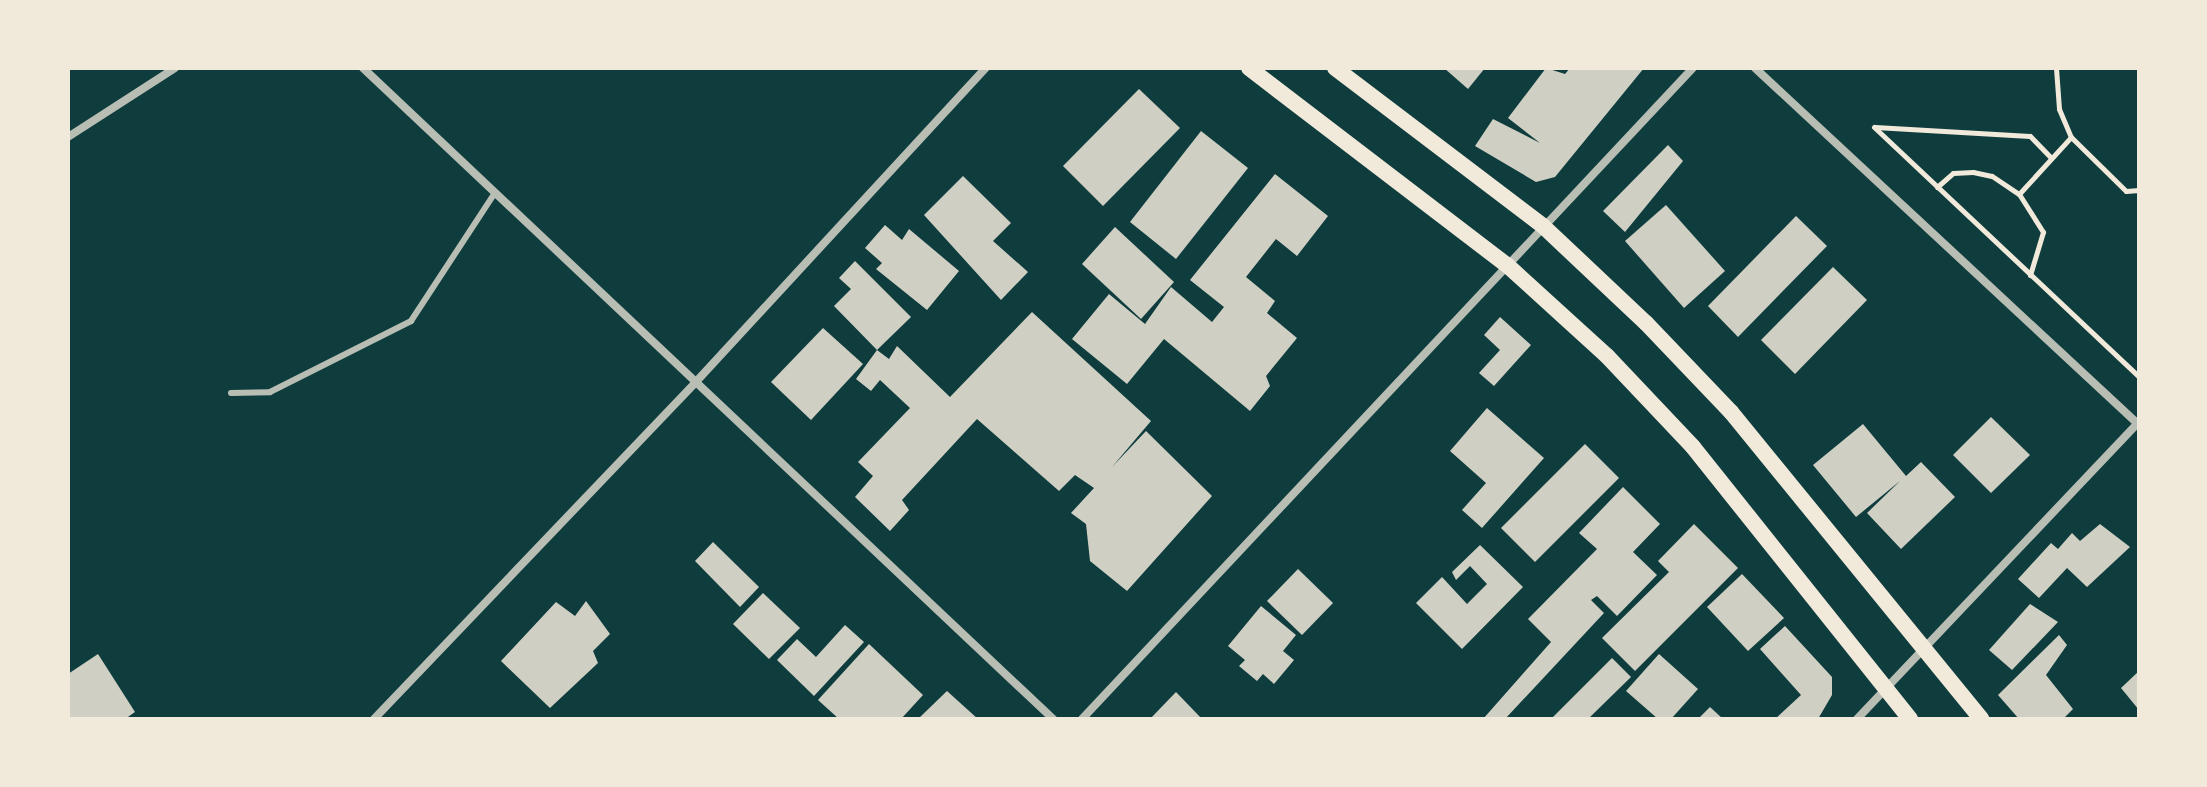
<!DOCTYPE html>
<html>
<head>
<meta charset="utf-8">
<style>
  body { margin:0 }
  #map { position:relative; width:2207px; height:787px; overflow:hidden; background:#0f3d3e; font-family:Quicksand,sans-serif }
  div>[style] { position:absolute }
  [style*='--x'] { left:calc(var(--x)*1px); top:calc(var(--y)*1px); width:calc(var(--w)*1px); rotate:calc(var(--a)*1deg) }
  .building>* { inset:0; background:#cfcfc3 }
  .path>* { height:5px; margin:-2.5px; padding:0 2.5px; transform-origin:2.5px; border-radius:2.5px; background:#f1e9da }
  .service>* { height:6px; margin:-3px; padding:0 3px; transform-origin:3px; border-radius:3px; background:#b8beb3 }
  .minor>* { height:8px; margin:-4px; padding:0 4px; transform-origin:4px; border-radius:4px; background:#b8beb3 }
  .secondary>* { height:16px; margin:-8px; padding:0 8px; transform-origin:8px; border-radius:8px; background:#f1e9da }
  span { translate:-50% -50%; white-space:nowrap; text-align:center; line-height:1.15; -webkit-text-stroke:6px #f1e9da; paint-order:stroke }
  .frame { position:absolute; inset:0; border:70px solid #f1e9da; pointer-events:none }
</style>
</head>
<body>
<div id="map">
  <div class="building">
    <i style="clip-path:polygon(1444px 68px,1485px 68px,1468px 89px)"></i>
    <i style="clip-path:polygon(1546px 68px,1565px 74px,1570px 68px,1644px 68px,1555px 177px,1536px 182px,1475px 146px,1493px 119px,1540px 143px,1508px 118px)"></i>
    <i style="clip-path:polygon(1139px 89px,1180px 128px,1103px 206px,1063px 166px)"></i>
    <i style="clip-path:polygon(1201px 131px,1248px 168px,1176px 259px,1130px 222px)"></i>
    <i style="clip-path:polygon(1668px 145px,1683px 161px,1625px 232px,1603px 211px)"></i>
    <i style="clip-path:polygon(1275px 174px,1328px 216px,1297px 256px,1276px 239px,1246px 277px,1275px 301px,1267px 313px,1297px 338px,1266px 376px,1270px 386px,1250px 411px,1164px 339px,1127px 384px,1072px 339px,1109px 294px,1145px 324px,1171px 287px,1212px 322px,1224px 307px,1190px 280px)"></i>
    <i style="clip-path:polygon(963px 176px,1011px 223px,993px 241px,1028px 272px,1001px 300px,924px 215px)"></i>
    <i style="clip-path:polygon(1666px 205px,1725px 271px,1684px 308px,1625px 241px)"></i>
    <i style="clip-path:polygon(1796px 216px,1827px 246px,1738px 337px,1708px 306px)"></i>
    <i style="clip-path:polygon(885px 225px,902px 240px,909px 229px,959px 271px,927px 310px,876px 269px,882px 263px,865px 248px)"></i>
    <i style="clip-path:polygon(1115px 227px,1174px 282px,1141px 319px,1082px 264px)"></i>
    <i style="clip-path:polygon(855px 261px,911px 317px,877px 350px,834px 306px,851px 289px,839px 278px)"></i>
    <i style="clip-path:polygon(1833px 267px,1867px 300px,1795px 374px,1761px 340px)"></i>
    <i style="clip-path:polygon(1032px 312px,1151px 421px,1112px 467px,1146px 431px,1212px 496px,1127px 591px,1090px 561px,1086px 524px,1071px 513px,1094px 488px,1075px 475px,1059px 491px,977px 419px,902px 500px,909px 510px,890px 531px,855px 497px,873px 476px,858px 462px,910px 408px,880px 380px,871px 391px,856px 379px,877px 350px,889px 359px,897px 346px,950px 397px)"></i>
    <i style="clip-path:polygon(1500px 317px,1531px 345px,1494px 386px,1479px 373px,1500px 350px,1484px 335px)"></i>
    <i style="clip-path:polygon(823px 328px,863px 364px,811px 420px,771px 382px)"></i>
    <i style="clip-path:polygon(1487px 408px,1544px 458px,1482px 528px,1462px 510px,1486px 483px,1450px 451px)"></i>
    <i style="clip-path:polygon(1991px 417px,2030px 455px,1991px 493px,1953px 455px)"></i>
    <i style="clip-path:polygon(1863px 424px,1906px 476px,1921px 462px,1955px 497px,1901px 549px,1867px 513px,1900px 481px,1856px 517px,1813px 465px)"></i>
    <i style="clip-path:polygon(1585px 444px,1619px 478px,1535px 562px,1501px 528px)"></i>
    <i style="clip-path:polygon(1623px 487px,1660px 524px,1633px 552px,1657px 575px,1617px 616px,1597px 596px,1591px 600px,1604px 613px,1505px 719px,1483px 719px,1551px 642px,1528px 619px,1597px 549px,1579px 533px)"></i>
    <i style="clip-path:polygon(1694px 524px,1738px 568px,1635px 671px,1602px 638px,1669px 572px,1658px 561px)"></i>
    <i style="clip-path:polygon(2100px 524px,2130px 547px,2087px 587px,2067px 568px,2039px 598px,2018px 579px,2051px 543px,2058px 549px,2072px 533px,2080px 541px)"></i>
    <i style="clip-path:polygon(713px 542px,759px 587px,740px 607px,695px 561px)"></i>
    <i style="clip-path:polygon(1480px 545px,1523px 587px,1462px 649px,1416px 603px,1442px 577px,1467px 604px,1487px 584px,1470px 566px,1456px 580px,1452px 572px)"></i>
    <i style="clip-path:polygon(1298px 569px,1333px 603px,1302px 635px,1267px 601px)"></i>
    <i style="clip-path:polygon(1742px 574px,1784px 618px,1748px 651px,1707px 607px)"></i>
    <i style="clip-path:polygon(763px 593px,800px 628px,769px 659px,733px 624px)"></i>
    <i style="clip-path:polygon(586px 601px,610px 634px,593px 651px,598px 663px,550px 708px,501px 661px,556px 602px,575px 616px)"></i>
    <i style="clip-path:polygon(2030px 604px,2058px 622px,2012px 670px,1989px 650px)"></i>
    <i style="clip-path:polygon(1261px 606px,1296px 635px,1283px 651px,1294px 660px,1274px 684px,1263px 674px,1257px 681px,1239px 666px,1245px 660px,1228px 646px)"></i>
    <i style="clip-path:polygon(845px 625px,864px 642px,814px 696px,777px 660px,797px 639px,816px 657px)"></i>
    <i style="clip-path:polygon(1785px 626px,1832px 677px,1832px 695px,1818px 719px,1775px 719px,1801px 695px,1760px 649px)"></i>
    <i style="clip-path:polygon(2059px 635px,2067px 645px,2046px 675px,2073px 709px,2063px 719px,2019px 719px,1998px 695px)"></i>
    <i style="clip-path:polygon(869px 644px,923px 695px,901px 719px,839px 719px,818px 700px)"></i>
    <i style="clip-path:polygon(98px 654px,135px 712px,125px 719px,68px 719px,68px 674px)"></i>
    <i style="clip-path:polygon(1659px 654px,1698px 689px,1671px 719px,1658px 719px,1626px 691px)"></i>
    <i style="clip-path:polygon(1612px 658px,1631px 677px,1588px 719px,1551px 719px)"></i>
    <i style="clip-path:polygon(2139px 671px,2139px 710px,2121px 688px)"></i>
    <i style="clip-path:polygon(947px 691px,978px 719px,918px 719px)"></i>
    <i style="clip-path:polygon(1176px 692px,1202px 719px,1150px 719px)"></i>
    <i style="clip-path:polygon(1710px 707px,1723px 719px,1698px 719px)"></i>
  </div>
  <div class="path">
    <i style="--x:2056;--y:68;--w:41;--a:85.8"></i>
    <i style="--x:2059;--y:109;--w:30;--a:67"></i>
    <i style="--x:2071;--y:137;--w:77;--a:44.5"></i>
    <i style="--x:2126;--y:191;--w:13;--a:-4"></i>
    <i style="--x:1874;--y:127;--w:364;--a:43.3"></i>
    <i style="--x:1875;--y:127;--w:155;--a:3.3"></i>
    <i style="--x:2030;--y:136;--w:30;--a:46"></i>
    <i style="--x:1937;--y:187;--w:21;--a:-41"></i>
    <i style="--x:1953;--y:173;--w:20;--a:-3"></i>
    <i style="--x:1973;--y:172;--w:19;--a:12"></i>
    <i style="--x:1992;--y:176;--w:32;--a:34"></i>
    <i style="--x:2019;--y:194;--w:45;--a:57.7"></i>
    <i style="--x:2043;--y:232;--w:45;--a:106.8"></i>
    <i style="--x:2019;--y:194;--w:77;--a:-47.6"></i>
  </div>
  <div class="service">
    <i style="--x:231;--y:393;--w:39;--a:-1"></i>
    <i style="--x:270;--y:392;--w:158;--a:-26.7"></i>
    <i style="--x:411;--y:321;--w:152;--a:-56.8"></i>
  </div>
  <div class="minor">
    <i style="--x:363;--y:68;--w:949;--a:43.33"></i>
    <i style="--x:1755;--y:68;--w:524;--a:42.91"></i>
    <i style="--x:68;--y:137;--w:127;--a:-32.8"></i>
    <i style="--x:374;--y:719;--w:463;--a:-46.3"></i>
    <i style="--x:694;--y:384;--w:430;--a:-47.3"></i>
    <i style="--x:1082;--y:719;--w:893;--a:-46.82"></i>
    <i style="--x:1857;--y:719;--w:407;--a:-46.5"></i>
  </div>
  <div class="secondary">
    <i style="--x:1249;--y:68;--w:325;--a:37.4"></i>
    <i style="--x:1507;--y:265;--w:135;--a:42.3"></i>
    <i style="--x:1607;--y:356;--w:125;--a:46.6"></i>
    <i style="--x:1693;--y:447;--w:348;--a:51.4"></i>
    <i style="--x:1335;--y:68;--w:261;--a:37.2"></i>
    <i style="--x:1543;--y:226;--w:141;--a:43.3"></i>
    <i style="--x:1646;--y:323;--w:123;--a:46.3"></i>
    <i style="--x:1731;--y:412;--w:396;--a:50.8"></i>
  </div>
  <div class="frame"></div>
</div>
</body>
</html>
